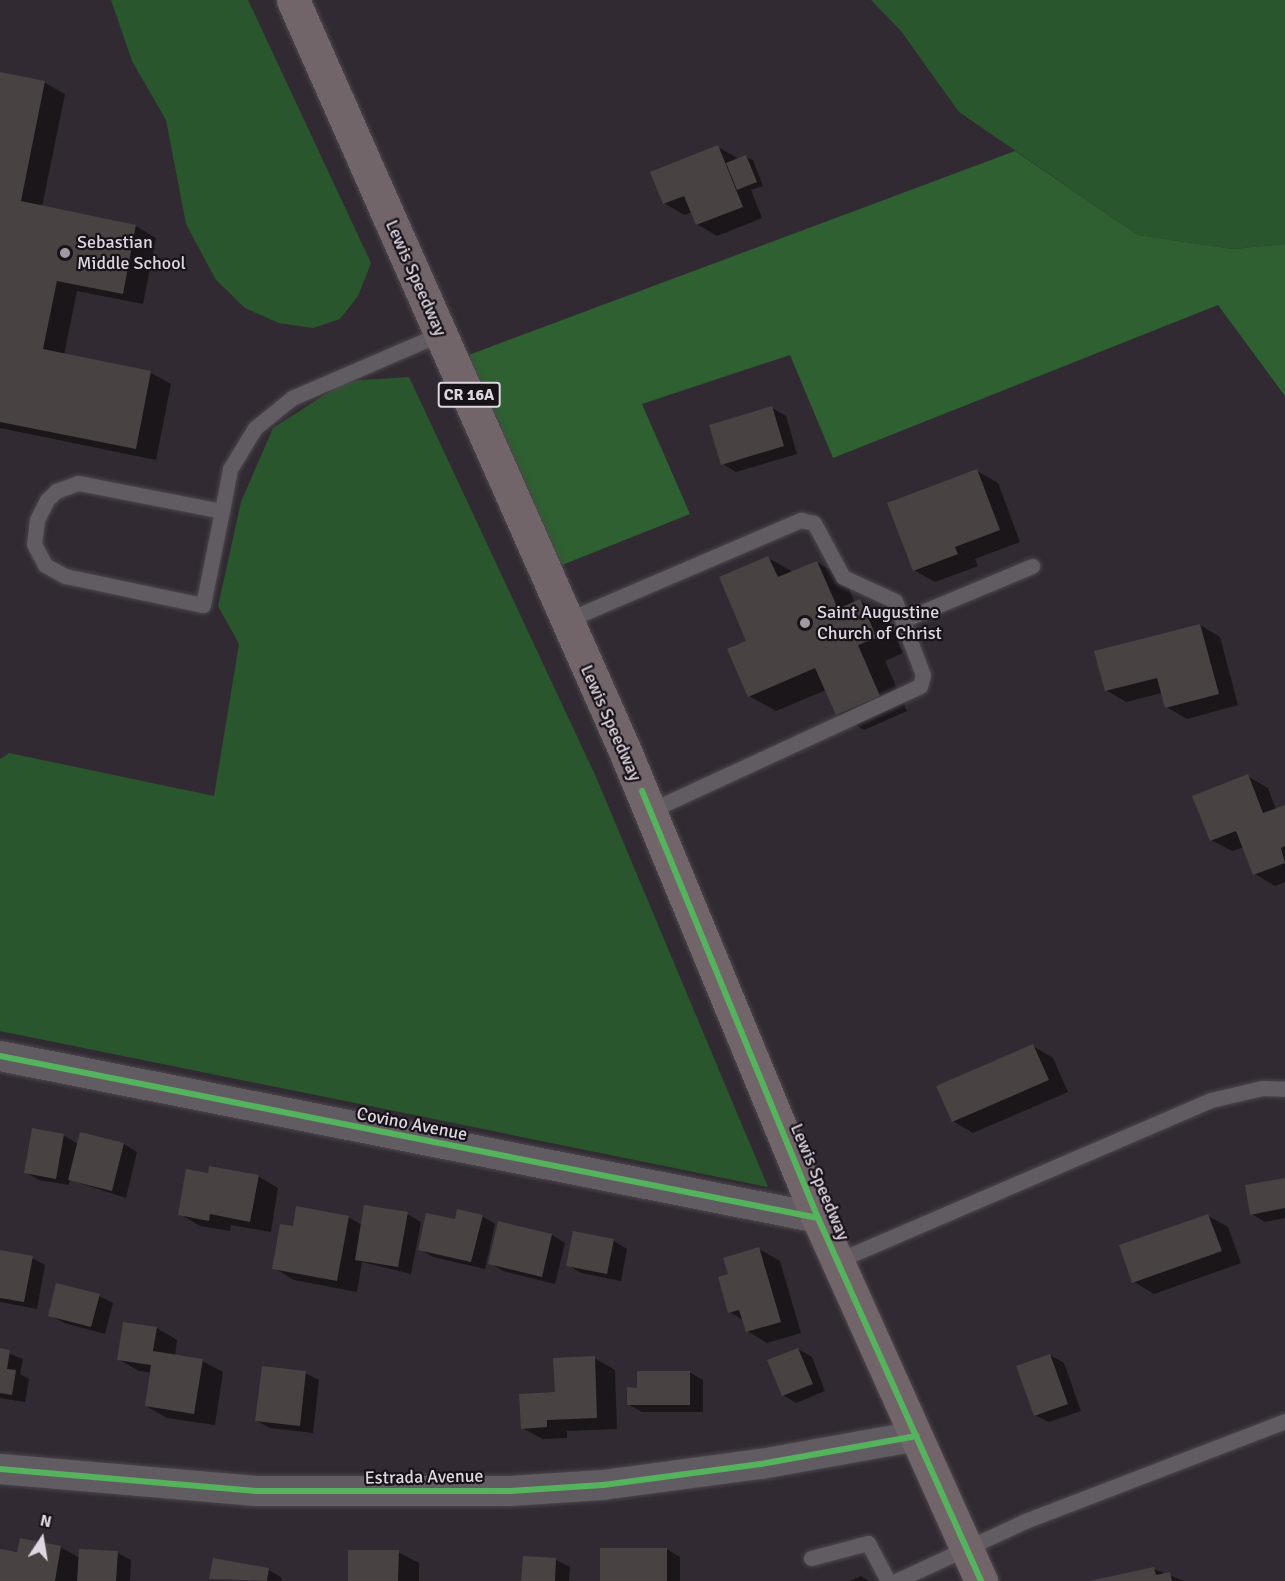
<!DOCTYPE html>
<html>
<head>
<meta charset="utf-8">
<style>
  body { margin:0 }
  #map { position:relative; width:1285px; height:1581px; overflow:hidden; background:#312a32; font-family:Signika,sans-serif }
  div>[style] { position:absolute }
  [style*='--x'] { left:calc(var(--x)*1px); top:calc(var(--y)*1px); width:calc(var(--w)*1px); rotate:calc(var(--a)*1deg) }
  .green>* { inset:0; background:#2a562e }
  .forest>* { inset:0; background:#2e6031 }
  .shadow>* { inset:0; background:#0007 }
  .building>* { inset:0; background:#484242 }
  .roads { filter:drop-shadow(0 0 2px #4c464d) drop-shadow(0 0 2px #4c464d) }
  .lane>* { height:15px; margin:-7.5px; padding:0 7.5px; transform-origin:7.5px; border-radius:7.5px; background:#615c62 }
  .street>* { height:30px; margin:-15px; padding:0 15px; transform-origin:15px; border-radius:15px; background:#615c62 }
  .primary>* { height:33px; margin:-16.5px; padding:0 16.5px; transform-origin:16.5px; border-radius:16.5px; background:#72656a }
  .cycleway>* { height:6px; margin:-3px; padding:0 3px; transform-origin:3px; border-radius:3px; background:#56b35d }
  .dots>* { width:16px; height:16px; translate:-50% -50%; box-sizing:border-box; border:3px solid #181219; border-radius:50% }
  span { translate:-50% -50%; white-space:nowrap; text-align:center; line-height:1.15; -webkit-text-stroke:4.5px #181219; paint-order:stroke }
  .shield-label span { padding:2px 4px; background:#181219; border:2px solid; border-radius:4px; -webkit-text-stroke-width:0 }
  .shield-label { font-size:16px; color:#ded6e0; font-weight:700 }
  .poi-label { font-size:18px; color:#ded6e0 }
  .left { translate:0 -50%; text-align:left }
  .street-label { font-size:18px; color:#ded6e0 }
  .north { position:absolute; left:12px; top:1509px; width:60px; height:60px; -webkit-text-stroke:4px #181219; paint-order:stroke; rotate:12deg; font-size:16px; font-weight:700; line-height:24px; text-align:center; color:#ded6e0 }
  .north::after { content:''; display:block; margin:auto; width:21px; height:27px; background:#ded6e0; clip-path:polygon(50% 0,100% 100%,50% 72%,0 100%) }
</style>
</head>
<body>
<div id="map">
  <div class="green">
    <i style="clip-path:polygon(111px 0,248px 0,371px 263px,358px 296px,340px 319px,313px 328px,279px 323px,245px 308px,216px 280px,186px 224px,166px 120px,132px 61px)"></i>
    <i style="clip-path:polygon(871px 0,1285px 0,1285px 244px,1233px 249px,1138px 235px,959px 112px,901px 31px)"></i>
    <i style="clip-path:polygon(409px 377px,596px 777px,768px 1187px,0 1031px,0 759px,9px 753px,214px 796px,239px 644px,218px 606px,241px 502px,273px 428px,346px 381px)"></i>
  </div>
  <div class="forest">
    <i style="clip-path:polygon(1015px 151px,1138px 235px,1233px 249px,1285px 244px,1285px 396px,1218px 305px,833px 458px,790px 355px,642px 404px,690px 514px,557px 567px,466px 356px)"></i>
  </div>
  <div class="shadow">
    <i style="clip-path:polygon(0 74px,45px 83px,65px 94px,42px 207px,136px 226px,156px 238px,143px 304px,77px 291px,64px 355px,151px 373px,171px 384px,156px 460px,0 428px)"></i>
    <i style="clip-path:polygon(718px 147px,739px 159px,746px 157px,753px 160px,763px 186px,751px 190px,762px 218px,717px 236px,697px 224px,692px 212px,684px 215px,664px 203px)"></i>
    <i style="clip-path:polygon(772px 408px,786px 416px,797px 454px,736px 472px,723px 464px)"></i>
    <i style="clip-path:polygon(977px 471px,998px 483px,1020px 542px,975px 559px,978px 566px,935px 582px,914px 570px)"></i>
    <i style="clip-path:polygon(768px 558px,793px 572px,817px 562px,844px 578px,855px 603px,860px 601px,887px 617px,903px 653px,885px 661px,907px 711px,864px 730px,837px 714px,826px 690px,776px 711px,749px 696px,748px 642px)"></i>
    <i style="clip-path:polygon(1200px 625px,1220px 637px,1238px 705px,1187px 719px,1166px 707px,1162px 693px,1126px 702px,1106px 690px)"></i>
    <i style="clip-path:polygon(1247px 776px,1268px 788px,1276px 810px,1285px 806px,1285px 882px,1275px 886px,1255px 874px,1244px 847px,1232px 851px,1211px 840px)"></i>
    <i style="clip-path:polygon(1033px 1046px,1053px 1058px,1068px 1092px,973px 1133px,953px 1121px)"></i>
    <i style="clip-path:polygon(63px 1135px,78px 1144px,124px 1144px,137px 1152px,126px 1198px,70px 1180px,69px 1185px,39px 1180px,25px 1172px)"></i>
    <i style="clip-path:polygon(209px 1175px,258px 1176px,278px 1188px,271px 1232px,231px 1225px,230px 1231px,200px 1226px,180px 1214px)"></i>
    <i style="clip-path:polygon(1285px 1179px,1285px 1218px,1265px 1222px,1252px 1214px)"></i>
    <i style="clip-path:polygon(407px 1214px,421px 1222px,411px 1274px,362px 1262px,357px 1292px,294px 1280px,274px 1268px,294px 1228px,348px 1217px,362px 1225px)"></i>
    <i style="clip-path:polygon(482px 1216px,495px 1224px,485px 1269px,433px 1257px,419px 1249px,456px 1221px)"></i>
    <i style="clip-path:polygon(1208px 1216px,1228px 1227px,1241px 1263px,1154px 1294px,1134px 1282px)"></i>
    <i style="clip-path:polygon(500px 1223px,552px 1235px,565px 1243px,555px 1284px,503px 1271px,490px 1263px)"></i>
    <i style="clip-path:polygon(614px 1241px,627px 1249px,621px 1281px,581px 1273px,568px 1265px)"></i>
    <i style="clip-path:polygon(759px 1249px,780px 1261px,801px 1333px,767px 1343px,747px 1331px,744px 1321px,730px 1312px,730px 1275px)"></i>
    <i style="clip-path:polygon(0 1252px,32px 1258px,45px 1265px,37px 1309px,0 1302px)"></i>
    <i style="clip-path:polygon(99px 1296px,113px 1303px,105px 1334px,64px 1323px,50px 1315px)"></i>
    <i style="clip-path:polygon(157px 1328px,177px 1340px,175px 1356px,202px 1361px,223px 1372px,215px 1425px,167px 1418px,146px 1406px,152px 1373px,139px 1371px,118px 1359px)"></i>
    <i style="clip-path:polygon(798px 1349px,812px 1357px,825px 1391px,796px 1403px,783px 1395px)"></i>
    <i style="clip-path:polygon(0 1350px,23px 1359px,20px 1374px,29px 1379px,25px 1402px,0 1398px)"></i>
    <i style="clip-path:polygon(1050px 1355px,1064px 1363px,1081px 1411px,1049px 1422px,1035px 1415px)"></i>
    <i style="clip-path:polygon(594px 1358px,615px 1370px,617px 1429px,567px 1431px,567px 1438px,543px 1439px,522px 1428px)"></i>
    <i style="clip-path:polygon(689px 1372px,703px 1380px,703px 1412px,642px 1412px,629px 1405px)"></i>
    <i style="clip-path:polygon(305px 1373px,319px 1380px,313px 1433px,270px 1428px,257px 1421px)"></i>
    <i style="clip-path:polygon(60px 1547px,80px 1558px,118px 1553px,131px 1560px,130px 1581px,0 1581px,0 1553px)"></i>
    <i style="clip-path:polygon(667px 1549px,680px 1557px,680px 1581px,601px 1581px)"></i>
    <i style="clip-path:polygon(398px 1552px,419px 1563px,419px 1581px,350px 1581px)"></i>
    <i style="clip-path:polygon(524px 1558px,556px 1560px,570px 1567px,569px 1581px,523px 1581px)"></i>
    <i style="clip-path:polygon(1154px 1569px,1184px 1581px,1091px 1581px)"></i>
    <i style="clip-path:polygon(269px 1570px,282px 1578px,281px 1581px,211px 1579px)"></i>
    <i style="clip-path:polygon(861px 1576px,869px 1581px,850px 1581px)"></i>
  </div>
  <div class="building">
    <i style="clip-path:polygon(0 72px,45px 81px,21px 201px,136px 225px,123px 294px,57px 281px,43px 349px,151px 371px,136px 449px,0 422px)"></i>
    <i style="clip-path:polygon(718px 145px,743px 207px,696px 225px,684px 196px,663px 204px,650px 172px)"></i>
    <i style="clip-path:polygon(746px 155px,757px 182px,737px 190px,726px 163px)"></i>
    <i style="clip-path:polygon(772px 406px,784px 446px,721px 465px,709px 425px)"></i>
    <i style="clip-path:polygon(977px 469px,1000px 530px,955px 547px,958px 554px,913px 571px,887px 503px)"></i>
    <i style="clip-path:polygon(768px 556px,778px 577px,817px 561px,838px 609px,860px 599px,877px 638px,858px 645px,880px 696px,836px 715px,815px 668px,748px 697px,727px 649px,746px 641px,719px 577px)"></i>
    <i style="clip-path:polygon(1200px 624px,1219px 694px,1165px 708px,1157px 678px,1105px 691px,1094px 651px)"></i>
    <i style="clip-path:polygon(1248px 774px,1263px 813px,1285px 805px,1285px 846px,1281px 848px,1285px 863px,1253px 875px,1236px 831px,1210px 841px,1192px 796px)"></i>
    <i style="clip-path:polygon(1033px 1044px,1049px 1080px,952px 1122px,936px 1086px)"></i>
    <i style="clip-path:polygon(32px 1128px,64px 1134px,56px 1179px,24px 1173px)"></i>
    <i style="clip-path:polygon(80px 1132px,124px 1143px,112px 1191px,68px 1180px)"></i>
    <i style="clip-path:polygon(209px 1166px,259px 1175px,250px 1222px,210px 1214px,209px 1221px,178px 1215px,186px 1169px,208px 1173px)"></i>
    <i style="clip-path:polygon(1285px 1178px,1285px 1208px,1250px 1215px,1245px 1185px)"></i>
    <i style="clip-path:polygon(364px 1205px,408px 1212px,398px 1267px,355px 1260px)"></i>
    <i style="clip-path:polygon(296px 1206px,349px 1216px,337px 1281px,272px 1269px,280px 1224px,293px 1226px)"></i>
    <i style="clip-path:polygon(457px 1209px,483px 1215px,471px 1262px,418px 1250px,426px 1213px,455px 1219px)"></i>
    <i style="clip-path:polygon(1208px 1214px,1222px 1251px,1132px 1283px,1119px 1245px)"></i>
    <i style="clip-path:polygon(498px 1221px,552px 1234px,542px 1277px,488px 1264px)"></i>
    <i style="clip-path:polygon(573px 1231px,614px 1239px,607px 1274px,566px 1266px)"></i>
    <i style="clip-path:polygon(759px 1247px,781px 1322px,746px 1332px,739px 1310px,728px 1313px,718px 1277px,728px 1274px,723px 1258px)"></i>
    <i style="clip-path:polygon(0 1250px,33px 1256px,24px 1302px,0 1298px)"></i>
    <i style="clip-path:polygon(56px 1283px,100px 1294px,91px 1327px,48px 1316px)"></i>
    <i style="clip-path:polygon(123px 1322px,157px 1327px,153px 1351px,203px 1359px,194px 1414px,145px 1406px,151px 1365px,117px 1360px)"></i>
    <i style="clip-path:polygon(0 1348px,10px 1350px,7px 1369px,16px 1370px,12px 1395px,0 1393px)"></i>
    <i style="clip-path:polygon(798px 1348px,813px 1384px,782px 1396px,767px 1360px)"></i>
    <i style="clip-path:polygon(1050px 1354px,1068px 1404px,1034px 1416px,1016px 1366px)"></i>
    <i style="clip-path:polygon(595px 1356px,597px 1418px,547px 1420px,547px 1427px,521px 1429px,519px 1394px,555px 1392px,553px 1358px)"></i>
    <i style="clip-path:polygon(262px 1366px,306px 1371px,300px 1426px,255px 1421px)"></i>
    <i style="clip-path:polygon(637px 1371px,690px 1371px,690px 1405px,627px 1405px,627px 1387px,637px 1388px)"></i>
    <i style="clip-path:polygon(20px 1538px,61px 1546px,55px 1581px,0 1581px,0 1549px,17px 1552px)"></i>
    <i style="clip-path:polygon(600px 1548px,667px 1548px,667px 1581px,600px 1581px)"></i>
    <i style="clip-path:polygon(79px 1549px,118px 1551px,116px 1581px,77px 1581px)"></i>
    <i style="clip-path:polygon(348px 1550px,399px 1550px,398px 1581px,348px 1581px)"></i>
    <i style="clip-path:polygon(523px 1556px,556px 1558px,555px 1581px,521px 1581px)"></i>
    <i style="clip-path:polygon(213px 1558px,269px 1568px,267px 1581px,209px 1579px)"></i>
    <i style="clip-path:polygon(1154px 1567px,1156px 1575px,1170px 1572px,1172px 1581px,1089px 1581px)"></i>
  </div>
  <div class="roads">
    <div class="lane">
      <i style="--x:222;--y:511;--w:147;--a:-169"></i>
      <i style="--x:78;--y:483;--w:23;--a:160"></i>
      <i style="--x:56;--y:491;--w:13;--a:135"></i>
      <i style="--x:47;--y:500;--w:22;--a:117"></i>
      <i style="--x:37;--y:520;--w:24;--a:97"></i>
      <i style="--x:34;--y:544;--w:24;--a:62"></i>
      <i style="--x:45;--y:565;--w:23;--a:29"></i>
      <i style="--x:65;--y:576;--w:141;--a:11.9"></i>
      <i style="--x:203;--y:605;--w:96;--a:-78.6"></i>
      <i style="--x:222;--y:511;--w:43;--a:-79.2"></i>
      <i style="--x:230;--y:469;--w:48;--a:-58.6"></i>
      <i style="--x:255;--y:428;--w:48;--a:-39"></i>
      <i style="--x:292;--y:398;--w:161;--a:-23.4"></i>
      <i style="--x:903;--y:620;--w:140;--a:-22.7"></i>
      <i style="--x:565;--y:621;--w:257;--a:-23.2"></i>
      <i style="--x:801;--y:520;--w:13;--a:13"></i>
      <i style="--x:814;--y:523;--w:61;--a:61.8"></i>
      <i style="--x:843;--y:577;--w:57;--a:24.8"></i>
      <i style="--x:895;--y:601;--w:79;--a:69.3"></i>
      <i style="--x:923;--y:675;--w:11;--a:105"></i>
      <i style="--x:920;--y:686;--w:298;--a:155.2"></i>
      <i style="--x:837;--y:1261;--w:407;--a:-23.3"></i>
      <i style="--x:1211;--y:1100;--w:52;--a:-13.2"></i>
      <i style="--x:1262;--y:1088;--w:23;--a:2"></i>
      <i style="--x:811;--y:1558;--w:59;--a:-14.7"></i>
      <i style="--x:868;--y:1543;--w:43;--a:62.2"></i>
      <i style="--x:896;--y:1581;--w:142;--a:-24.9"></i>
      <i style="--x:1025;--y:1521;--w:279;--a:-21"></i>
    </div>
    <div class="street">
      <i style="--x:0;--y:1056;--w:834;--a:11.2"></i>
      <i style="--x:0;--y:1469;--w:257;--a:4.9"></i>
      <i style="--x:256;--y:1491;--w:254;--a:0"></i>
      <i style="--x:510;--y:1491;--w:93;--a:-3.7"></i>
      <i style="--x:603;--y:1485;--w:159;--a:-7.6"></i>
      <i style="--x:761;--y:1464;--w:158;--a:-10.2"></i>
    </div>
    <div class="primary">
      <i style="--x:293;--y:0;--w:821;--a:66.15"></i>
      <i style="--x:625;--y:751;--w:505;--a:67.55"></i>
      <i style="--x:818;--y:1218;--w:398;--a:65.8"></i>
    </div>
  </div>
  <div class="cycleway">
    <i style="--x:642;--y:791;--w:462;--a:67.6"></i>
    <i style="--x:818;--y:1218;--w:398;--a:65.8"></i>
    <i style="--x:0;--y:1056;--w:834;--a:11.2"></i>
    <i style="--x:0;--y:1469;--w:257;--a:4.9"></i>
    <i style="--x:256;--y:1491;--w:254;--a:0"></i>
    <i style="--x:510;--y:1491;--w:93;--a:-3.7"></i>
    <i style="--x:603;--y:1485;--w:159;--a:-7.6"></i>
    <i style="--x:761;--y:1464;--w:158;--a:-10.2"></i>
  </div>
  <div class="dots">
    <i style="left:65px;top:253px;background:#a19aa3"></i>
    <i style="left:805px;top:623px;background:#a19aa3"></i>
  </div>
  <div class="shield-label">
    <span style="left:469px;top:395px">CR 16A</span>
  </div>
  <div class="poi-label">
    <span class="left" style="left:77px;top:253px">Sebastian<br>Middle School</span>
    <span class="left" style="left:817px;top:623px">Saint Augustine<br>Church of Christ</span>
  </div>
  <div class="street-label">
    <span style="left:416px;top:278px;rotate:66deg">Lewis Speedway</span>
    <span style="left:611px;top:723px;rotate:66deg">Lewis Speedway</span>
    <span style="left:412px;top:1124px;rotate:11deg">Covino Avenue</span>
    <span style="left:820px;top:1182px;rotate:67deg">Lewis Speedway</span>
    <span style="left:424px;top:1477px;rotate:-1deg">Estrada Avenue</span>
  </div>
  <div class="north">N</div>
</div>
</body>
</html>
